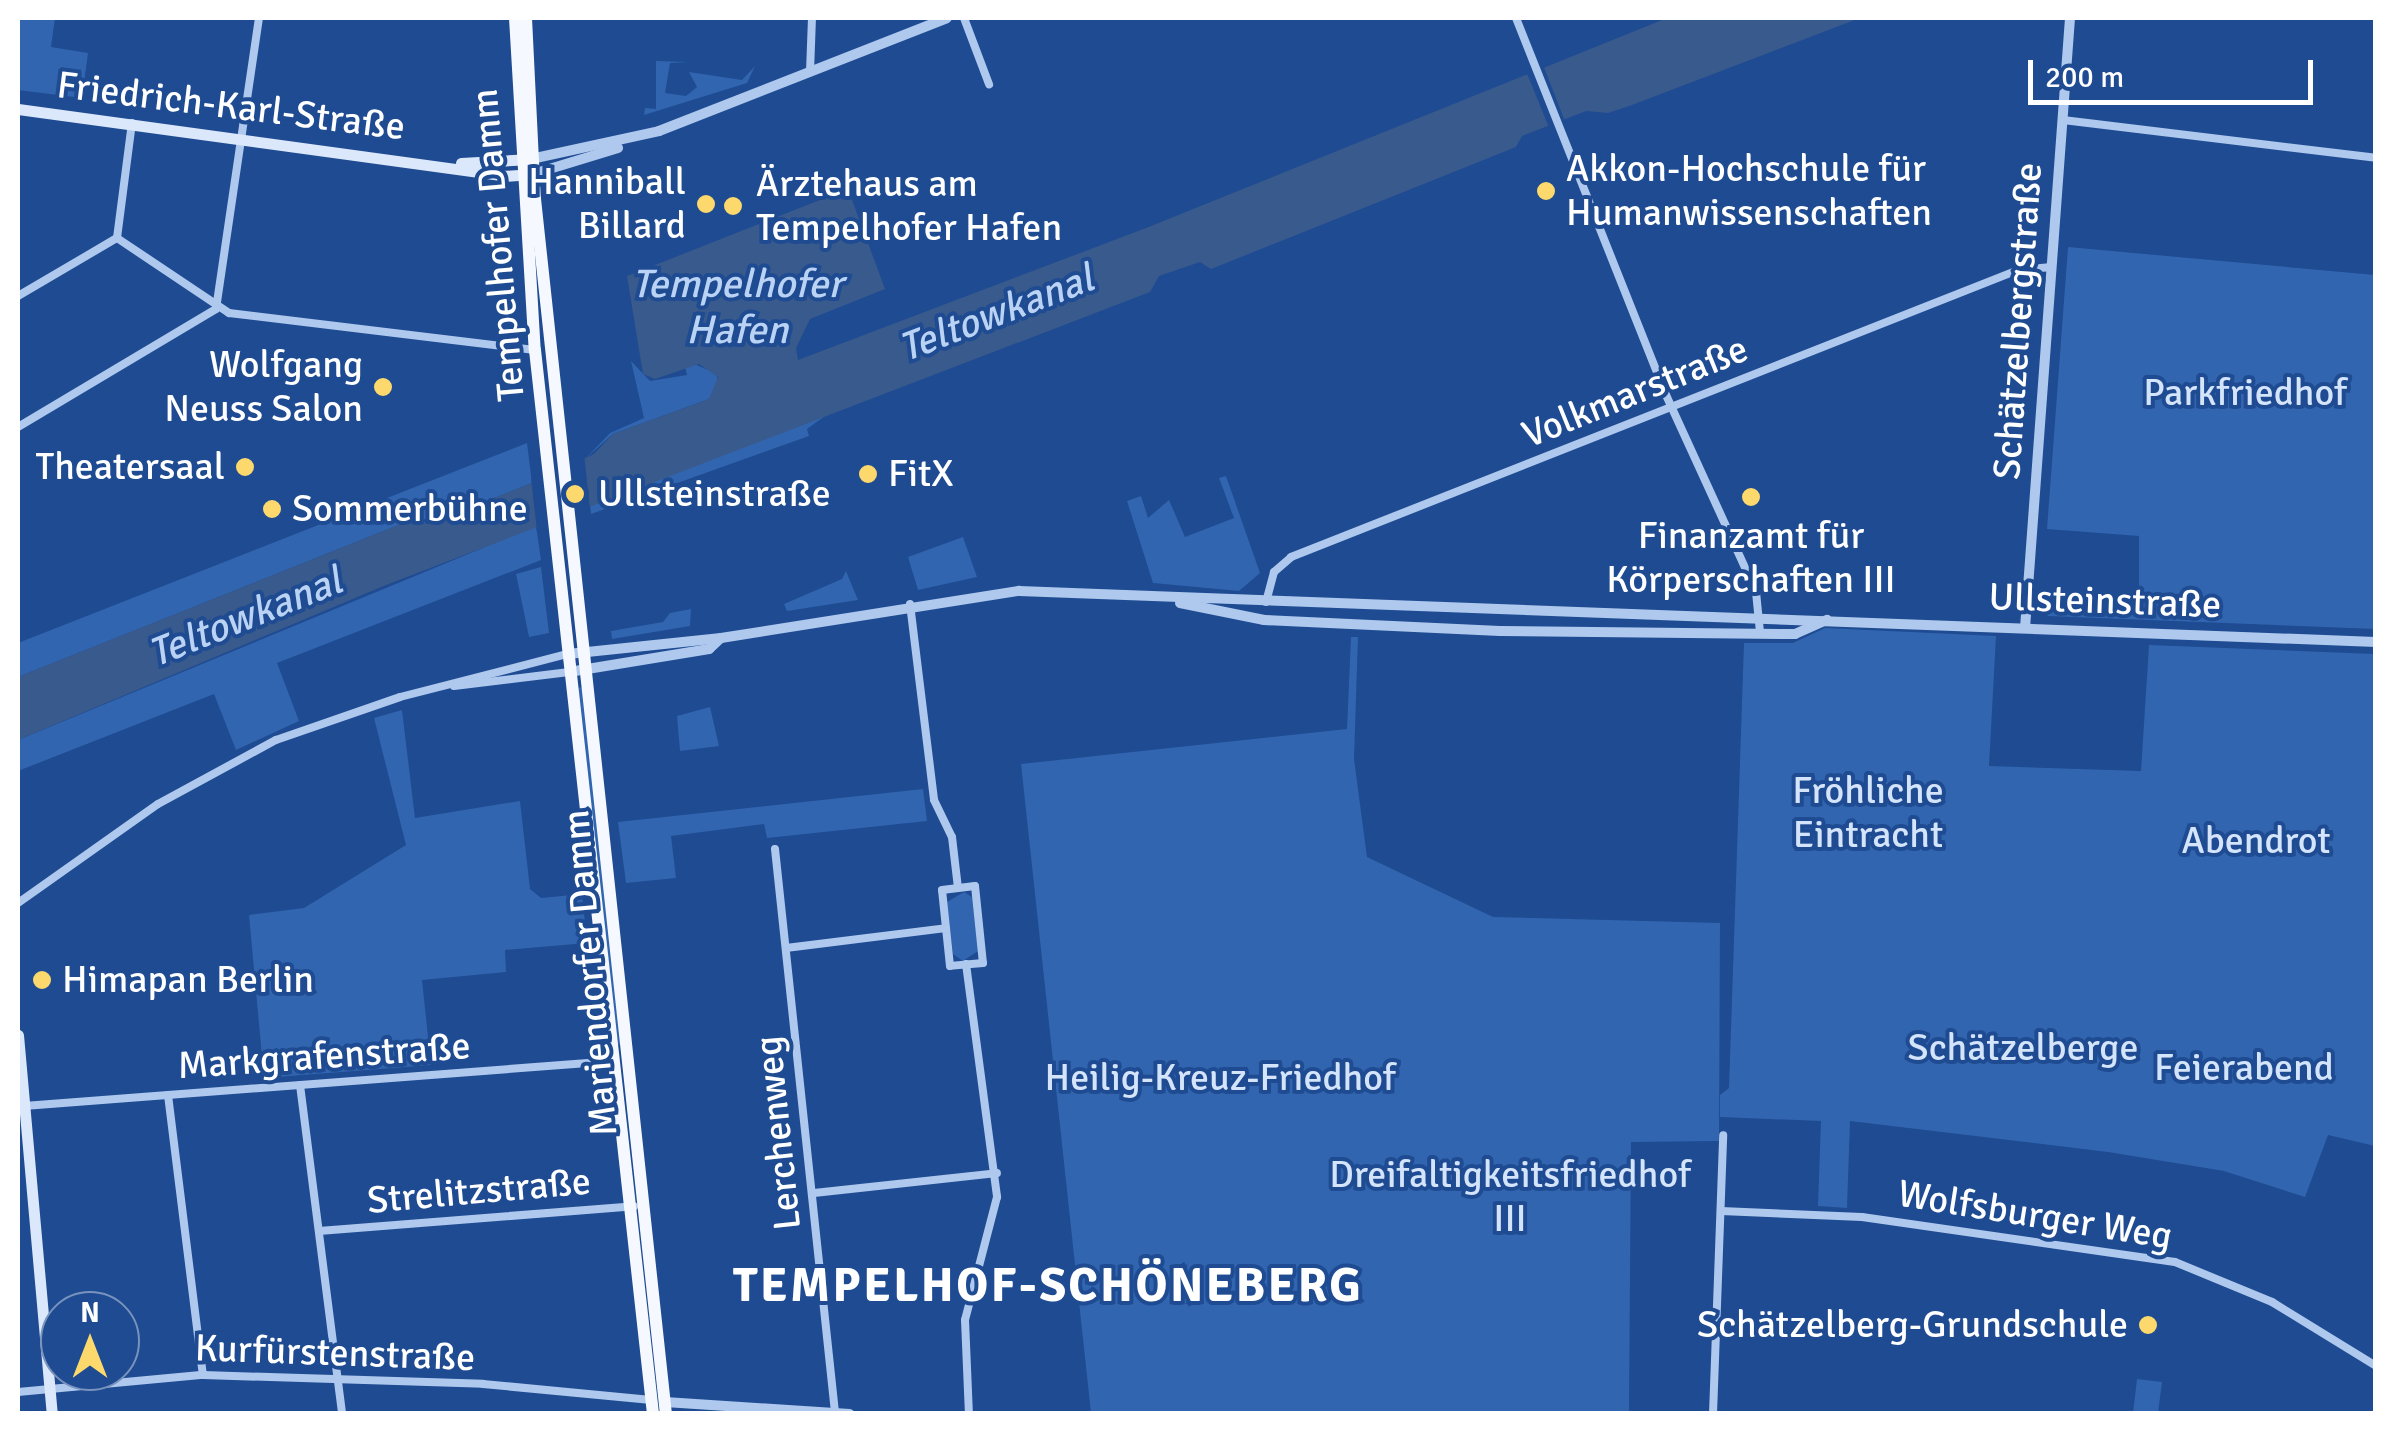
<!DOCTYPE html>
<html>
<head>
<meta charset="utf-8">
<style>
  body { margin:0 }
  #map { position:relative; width:2393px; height:1431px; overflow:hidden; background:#1e4b91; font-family:Signika,sans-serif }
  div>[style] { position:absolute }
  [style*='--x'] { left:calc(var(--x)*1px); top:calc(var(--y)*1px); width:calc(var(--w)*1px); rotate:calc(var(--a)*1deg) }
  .green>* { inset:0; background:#3165af }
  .water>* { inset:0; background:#395a8d }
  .pier>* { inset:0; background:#1e4b91 }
  .minor>* { height:8px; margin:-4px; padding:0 4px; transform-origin:4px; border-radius:4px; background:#aec8ee }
  .tertiary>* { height:10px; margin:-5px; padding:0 5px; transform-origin:5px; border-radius:5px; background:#aec8ee }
  .secondary>* { height:11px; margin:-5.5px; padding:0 5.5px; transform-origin:5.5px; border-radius:5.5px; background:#dbe7fa }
  .primary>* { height:12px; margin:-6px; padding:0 6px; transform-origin:6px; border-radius:6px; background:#f5f8ff }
  .dots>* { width:28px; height:28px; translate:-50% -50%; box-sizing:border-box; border:5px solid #1e4b91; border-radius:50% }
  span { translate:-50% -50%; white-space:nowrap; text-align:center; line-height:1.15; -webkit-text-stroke:8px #1e4b91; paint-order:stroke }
  .street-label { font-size:38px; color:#fff }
  .poi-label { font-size:38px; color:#fff }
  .left { translate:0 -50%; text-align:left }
  .right { translate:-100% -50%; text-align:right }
  .park-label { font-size:38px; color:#d4e4fa }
  .water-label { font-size:40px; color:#bad3f5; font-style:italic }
  .district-label { font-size:48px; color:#fff; font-weight:700; letter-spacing:2.5px }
  .frame { position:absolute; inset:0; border:20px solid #fff; pointer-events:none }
  .north { position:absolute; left:40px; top:1291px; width:100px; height:100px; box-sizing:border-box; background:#1e4b91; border:2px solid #7893bd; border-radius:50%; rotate:0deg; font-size:28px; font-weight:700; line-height:40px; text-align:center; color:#fff }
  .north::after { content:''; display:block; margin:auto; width:35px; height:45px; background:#fdd96d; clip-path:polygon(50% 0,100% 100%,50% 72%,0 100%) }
  .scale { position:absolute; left:2028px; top:60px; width:285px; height:45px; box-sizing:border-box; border:5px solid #fff; border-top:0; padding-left:12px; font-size:30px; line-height:35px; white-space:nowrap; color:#fff; -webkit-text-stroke:8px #1e4b91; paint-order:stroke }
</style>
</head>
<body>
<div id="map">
  <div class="green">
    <i style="clip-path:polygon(18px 18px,55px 18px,51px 47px,88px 53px,82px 98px,18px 90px)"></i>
    <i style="clip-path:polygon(656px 61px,690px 62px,670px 63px,665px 93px,686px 96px,697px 87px,689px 72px,742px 80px,755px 66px,747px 83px,644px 115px,645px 108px,656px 109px)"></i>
    <i style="clip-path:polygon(2068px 247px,2375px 275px,2375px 629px,2048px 616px,2041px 609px,2043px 593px,2139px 595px,2139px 536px,2047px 529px)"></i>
    <i style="clip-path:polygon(631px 361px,650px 381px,687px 375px,685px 367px,694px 364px,716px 373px,718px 381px,709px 399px,613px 434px,585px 459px,610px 433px,644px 418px)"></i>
    <i style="clip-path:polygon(825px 416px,807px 429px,809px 436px,591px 514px,590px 505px)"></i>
    <i style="clip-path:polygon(527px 443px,532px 483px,456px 513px,401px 524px,18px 677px,18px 643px)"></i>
    <i style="clip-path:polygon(1226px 476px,1260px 573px,1239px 591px,1153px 583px,1127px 501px,1141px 496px,1148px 518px,1169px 500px,1185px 537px,1234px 518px,1219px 478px)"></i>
    <i style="clip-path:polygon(536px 526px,541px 560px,277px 663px,299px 721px,236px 750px,214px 694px,18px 771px,18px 740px)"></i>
    <i style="clip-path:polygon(963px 537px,977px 577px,918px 590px,908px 557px)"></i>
    <i style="clip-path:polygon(541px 567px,549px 633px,529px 637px,516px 574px)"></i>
    <i style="clip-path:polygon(846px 571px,858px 600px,787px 611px,784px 604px,842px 579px)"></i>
    <i style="clip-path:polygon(691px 609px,690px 626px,612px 639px,611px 631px,663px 622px,670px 613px)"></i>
    <i style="clip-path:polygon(1825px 628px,1996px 636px,1989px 766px,2141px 771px,2149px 645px,2375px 654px,2375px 1146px,2328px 1135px,2305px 1197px,2224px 1171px,2108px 1152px,1850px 1121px,1847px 1208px,1818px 1206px,1821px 1121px,1720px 1117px,1720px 1095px,1729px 1088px,1744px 643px,1793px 643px)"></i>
    <i style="clip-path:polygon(1351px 637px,1358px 637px,1354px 759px,1367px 857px,1493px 917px,1720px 923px,1719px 1141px,1631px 1142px,1629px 1413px,1091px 1413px,1021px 764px,1347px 729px)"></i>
    <i style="clip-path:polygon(584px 687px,621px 1044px,618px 1045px,577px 688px)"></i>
    <i style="clip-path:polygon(710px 707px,719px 746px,680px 751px,677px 716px)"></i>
    <i style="clip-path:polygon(402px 710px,415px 818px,520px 801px,530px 889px,541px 898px,582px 894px,587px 943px,505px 950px,506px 972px,422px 980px,431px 1065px,264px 1078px,249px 915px,304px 908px,406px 845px,374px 718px)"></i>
    <i style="clip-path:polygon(923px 789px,927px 821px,767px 838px,764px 824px,671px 836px,676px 878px,626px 883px,618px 822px)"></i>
    <i style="clip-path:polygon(964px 892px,972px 897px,978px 951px,963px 961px,953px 954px,947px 902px)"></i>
    <i style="clip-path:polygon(2137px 1379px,2162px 1382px,2158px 1413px,2133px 1413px)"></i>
  </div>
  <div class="water">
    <i style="clip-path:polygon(1667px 18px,1860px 18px,1632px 105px,1608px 113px,1586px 111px,1522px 136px,1516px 147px,1211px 269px,1200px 262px,1159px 276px,1150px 292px,386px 585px,18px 740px,18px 677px,401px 524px,456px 513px,532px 483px,594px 454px,613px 434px,709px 399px,718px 377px,699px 364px,655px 379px,643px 374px,627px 276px,848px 189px,885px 289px,810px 319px,796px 348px,798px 360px,1146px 228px)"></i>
  </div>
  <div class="pier">
    <i style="clip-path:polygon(1543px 65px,1566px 124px,1550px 130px,1526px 71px)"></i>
    <i style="clip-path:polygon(584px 454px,590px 510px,537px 531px,531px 478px)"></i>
  </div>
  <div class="minor">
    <i style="--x:964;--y:18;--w:71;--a:69.3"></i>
    <i style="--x:1516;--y:18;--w:406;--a:68.3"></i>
    <i style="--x:1666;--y:395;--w:217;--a:65.4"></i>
    <i style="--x:1756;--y:592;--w:40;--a:84.3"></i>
    <i style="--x:810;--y:72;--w:54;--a:-87.9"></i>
    <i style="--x:2063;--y:120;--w:315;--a:6.9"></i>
    <i style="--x:117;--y:238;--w:135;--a:33.8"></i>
    <i style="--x:229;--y:313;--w:308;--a:6.9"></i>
    <i style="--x:117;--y:238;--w:116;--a:-82.6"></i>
    <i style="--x:18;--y:296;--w:115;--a:-30.4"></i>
    <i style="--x:216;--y:309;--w:294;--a:-81.6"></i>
    <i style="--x:18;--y:427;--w:230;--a:-30.8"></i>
    <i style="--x:1266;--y:602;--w:31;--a:-75"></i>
    <i style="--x:1274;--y:572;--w:23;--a:-41"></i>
    <i style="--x:1291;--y:557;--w:782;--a:-21.54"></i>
    <i style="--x:2018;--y:270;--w:34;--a:-5"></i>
    <i style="--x:910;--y:604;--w:197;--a:83"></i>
    <i style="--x:934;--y:800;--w:41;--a:64.1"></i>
    <i style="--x:952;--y:837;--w:51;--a:83.3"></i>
    <i style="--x:454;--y:686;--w:116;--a:-6.9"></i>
    <i style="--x:775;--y:849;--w:566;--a:83.92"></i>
    <i style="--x:975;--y:886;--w:77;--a:84.1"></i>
    <i style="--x:983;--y:963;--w:33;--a:175"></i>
    <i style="--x:950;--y:966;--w:76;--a:-96"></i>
    <i style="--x:942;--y:890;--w:33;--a:-7"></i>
    <i style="--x:18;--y:903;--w:171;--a:-35.3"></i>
    <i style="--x:158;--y:804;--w:134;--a:-28.5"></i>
    <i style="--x:276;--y:740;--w:131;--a:-19.1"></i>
    <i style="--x:400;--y:697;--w:173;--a:-14.4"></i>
    <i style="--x:786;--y:948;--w:161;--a:-7.1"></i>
    <i style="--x:966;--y:964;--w:235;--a:82.4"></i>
    <i style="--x:997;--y:1197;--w:127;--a:104.6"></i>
    <i style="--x:965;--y:1320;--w:94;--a:87.6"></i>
    <i style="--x:300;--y:1085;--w:332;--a:82.7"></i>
    <i style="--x:168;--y:1095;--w:282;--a:82.9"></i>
    <i style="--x:24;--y:1106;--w:592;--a:-4.36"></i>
    <i style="--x:814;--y:1193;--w:184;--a:-6.2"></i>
    <i style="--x:1721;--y:1211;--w:141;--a:2.4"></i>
    <i style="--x:1862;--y:1217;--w:316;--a:8.2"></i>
    <i style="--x:2175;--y:1262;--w:105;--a:22.4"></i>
    <i style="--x:2272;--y:1302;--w:122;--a:31.6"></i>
    <i style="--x:319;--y:1231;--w:316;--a:-4.5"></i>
    <i style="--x:18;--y:1392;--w:186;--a:-5.3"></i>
    <i style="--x:203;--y:1375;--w:280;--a:1.8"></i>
    <i style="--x:483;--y:1384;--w:169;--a:5.4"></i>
    <i style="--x:1713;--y:1414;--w:279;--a:-87.9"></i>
  </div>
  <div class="tertiary">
    <i style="--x:531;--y:159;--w:131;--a:-12.3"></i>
    <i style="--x:659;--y:131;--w:309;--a:-21.4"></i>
    <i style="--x:533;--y:174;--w:89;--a:-17"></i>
    <i style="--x:1180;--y:603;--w:86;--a:11.4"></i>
    <i style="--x:1264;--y:620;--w:236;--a:2.7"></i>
    <i style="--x:1500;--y:631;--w:295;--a:0.6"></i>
    <i style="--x:1795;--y:634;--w:35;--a:-24"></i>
    <i style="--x:2025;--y:628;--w:612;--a:-85.78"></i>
    <i style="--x:568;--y:654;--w:154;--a:-6"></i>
    <i style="--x:721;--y:638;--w:302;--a:-9"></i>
    <i style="--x:1019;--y:591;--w:1358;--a:2.15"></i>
    <i style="--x:569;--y:672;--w:142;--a:-9.3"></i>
    <i style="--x:709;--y:649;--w:16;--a:-43"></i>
    <i style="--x:665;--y:1402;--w:185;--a:3.7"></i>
  </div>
  <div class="secondary">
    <i style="--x:18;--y:109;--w:491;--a:7.8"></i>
    <i style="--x:504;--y:176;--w:29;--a:-4"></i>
    <i style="--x:461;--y:163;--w:70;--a:-3.3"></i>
    <i style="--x:18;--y:1035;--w:381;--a:84.9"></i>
  </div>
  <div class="primary">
    <i style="--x:515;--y:18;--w:333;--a:86.6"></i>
    <i style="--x:535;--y:350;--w:1071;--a:83.67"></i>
    <i style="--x:526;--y:18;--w:181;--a:87.2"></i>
    <i style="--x:535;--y:199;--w:1222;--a:83.85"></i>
  </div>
  <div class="dots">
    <i style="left:1546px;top:191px;background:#fdd96d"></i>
    <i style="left:706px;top:204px;background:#fdd96d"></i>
    <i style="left:733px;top:206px;background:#fdd96d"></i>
    <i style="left:383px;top:387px;background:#fdd96d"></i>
    <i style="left:245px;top:467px;background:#fdd96d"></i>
    <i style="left:868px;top:474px;background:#fdd96d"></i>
    <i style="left:575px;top:494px;background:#fdd96d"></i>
    <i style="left:1751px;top:497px;background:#fdd96d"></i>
    <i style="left:272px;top:509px;background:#fdd96d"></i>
    <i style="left:42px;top:980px;background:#fdd96d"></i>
    <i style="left:2148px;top:1325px;background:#fdd96d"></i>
  </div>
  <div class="street-label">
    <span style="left:231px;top:106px;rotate:7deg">Friedrich-Karl-Straße</span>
    <span style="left:498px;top:245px;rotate:-95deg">Tempelhofer Damm</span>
    <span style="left:2018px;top:321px;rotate:-86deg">Schätzelbergstraße</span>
    <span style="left:1635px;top:392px;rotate:-22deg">Volkmarstraße</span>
    <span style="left:2105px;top:601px;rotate:2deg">Ullsteinstraße</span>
    <span style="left:590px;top:973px;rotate:-95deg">Mariendorfer Damm</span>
    <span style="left:324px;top:1056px;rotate:-4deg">Markgrafenstraße</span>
    <span style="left:778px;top:1133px;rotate:-96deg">Lerchenweg</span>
    <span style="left:479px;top:1191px;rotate:-5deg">Strelitzstraße</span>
    <span style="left:2035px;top:1215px;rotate:9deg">Wolfsburger Weg</span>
    <span style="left:335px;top:1353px;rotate:2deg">Kurfürstenstraße</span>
  </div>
  <div class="poi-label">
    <span class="left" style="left:1566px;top:191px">Akkon-Hochschule für<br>Humanwissenschaften</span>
    <span class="right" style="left:686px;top:204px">Hanniball<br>Billard</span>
    <span class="left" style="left:756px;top:206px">Ärztehaus am<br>Tempelhofer Hafen</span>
    <span class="right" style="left:363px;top:387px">Wolfgang<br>Neuss Salon</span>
    <span class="right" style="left:225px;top:467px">Theatersaal</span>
    <span class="left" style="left:888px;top:474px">FitX</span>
    <span class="left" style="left:598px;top:494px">Ullsteinstraße</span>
    <span class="left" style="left:292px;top:509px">Sommerbühne</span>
    <span style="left:1751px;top:558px">Finanzamt für<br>Körperschaften III</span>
    <span class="left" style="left:62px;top:980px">Himapan Berlin</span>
    <span class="right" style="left:2128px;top:1325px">Schätzelberg-Grundschule</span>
  </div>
  <div class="park-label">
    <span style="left:2245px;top:393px">Parkfriedhof</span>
    <span style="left:1868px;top:813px">Fröhliche<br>Eintracht</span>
    <span style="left:2256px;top:841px">Abendrot</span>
    <span style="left:2023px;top:1048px">Schätzelberge</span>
    <span style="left:2244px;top:1068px">Feierabend</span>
    <span style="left:1220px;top:1078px">Heilig-Kreuz-Friedhof</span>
    <span style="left:1510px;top:1197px">Dreifaltigkeitsfriedhof<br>III</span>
  </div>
  <div class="water-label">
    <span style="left:737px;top:307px">Tempelhofer<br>Hafen</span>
    <span style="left:996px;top:313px;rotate:-21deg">Teltowkanal</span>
    <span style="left:245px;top:617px;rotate:-22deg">Teltowkanal</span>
  </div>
  <div class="district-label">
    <span style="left:1048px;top:1286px">TEMPELHOF-SCHÖNEBERG</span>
  </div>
  <div class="frame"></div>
  <div class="north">N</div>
  <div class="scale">200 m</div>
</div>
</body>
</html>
